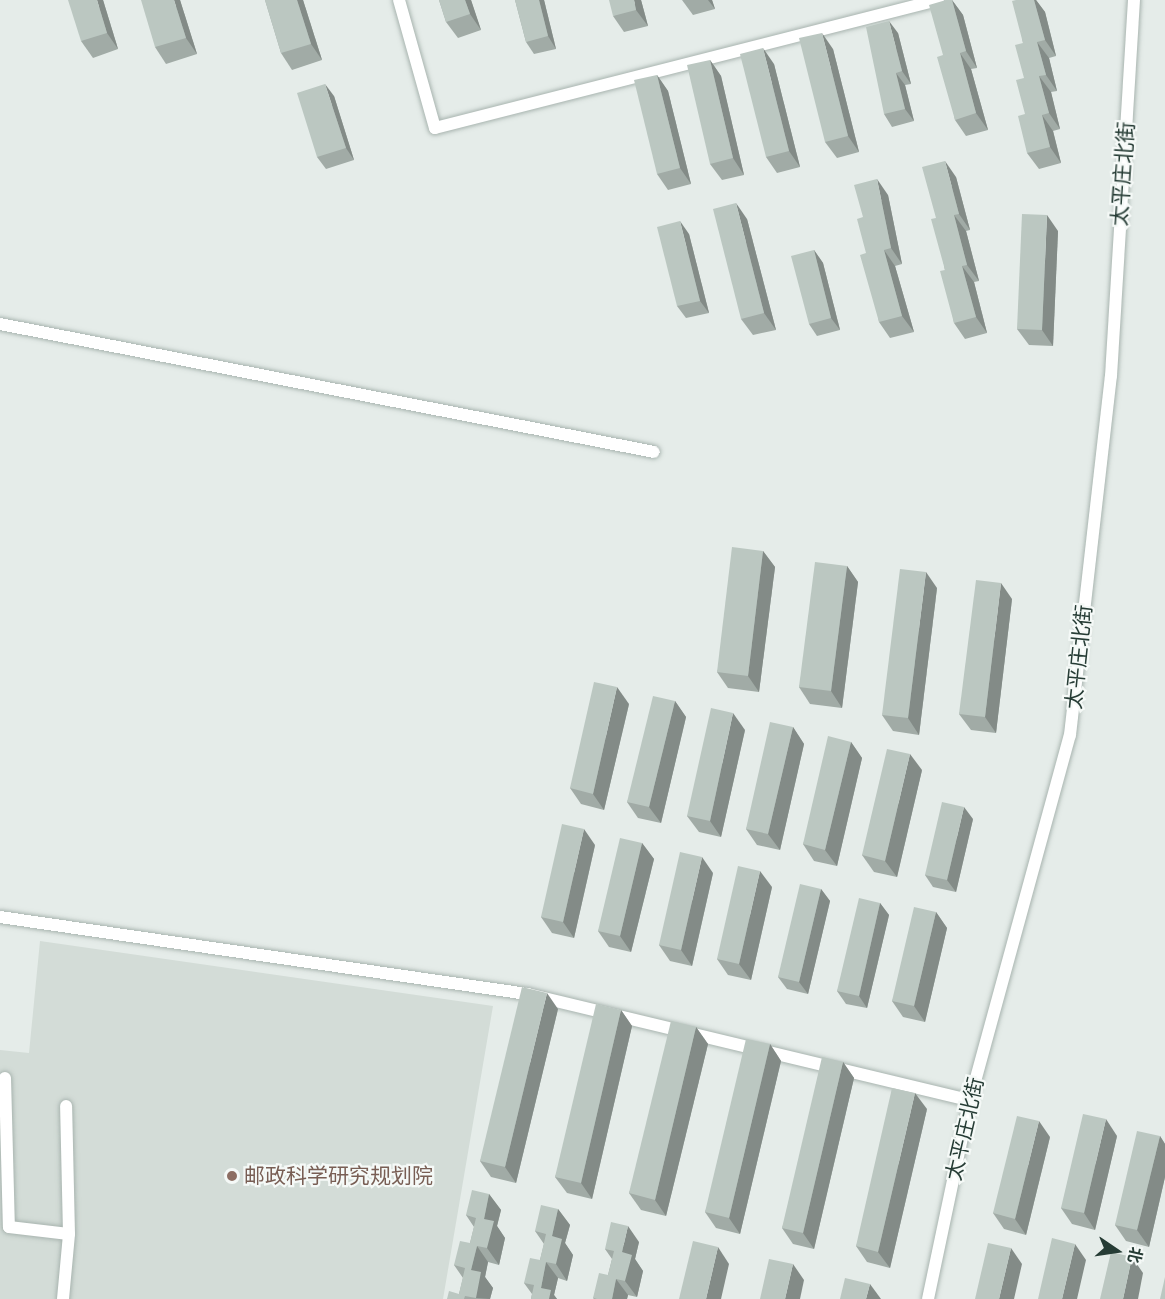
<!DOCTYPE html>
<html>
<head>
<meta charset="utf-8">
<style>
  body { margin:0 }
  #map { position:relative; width:1165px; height:1299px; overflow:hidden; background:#e5ece9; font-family:Figtree,"Noto Sans SC",sans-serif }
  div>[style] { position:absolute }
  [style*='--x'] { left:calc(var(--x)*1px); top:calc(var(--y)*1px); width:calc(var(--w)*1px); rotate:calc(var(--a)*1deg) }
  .built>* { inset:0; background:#d3dcd7 }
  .roads { filter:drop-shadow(0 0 2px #a8b4af) drop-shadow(0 0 2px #a8b4af) }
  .minor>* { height:12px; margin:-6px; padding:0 6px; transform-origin:6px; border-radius:6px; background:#fff }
  .wall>* { inset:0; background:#a1aba6 }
  .shaded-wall>* { inset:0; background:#838b87 }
  .building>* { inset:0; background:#bbc7c1 }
  .dots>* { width:16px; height:16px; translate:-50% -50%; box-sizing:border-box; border:3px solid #f5f9f7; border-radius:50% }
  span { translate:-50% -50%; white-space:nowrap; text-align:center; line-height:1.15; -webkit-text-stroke:4.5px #f5f9f7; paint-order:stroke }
  .street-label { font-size:21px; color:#263c35 }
  .education-label { font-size:21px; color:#785e54 }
  .left { translate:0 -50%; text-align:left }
  .north { position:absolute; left:1087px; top:1221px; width:60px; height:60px; -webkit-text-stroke:4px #f5f9f7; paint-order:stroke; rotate:103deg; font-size:16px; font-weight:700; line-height:24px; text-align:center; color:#263c35 }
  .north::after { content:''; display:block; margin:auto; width:21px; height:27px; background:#263c35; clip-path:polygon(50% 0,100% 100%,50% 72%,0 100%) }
</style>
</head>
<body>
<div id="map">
  <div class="built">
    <i style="clip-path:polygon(40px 941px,493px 1006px,443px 1299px,0 1299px,0 1050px,29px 1053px)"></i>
  </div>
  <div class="roads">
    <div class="minor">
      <i style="--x:399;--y:0;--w:133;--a:74.3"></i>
      <i style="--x:435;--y:128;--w:519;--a:-14.28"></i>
      <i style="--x:0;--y:324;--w:666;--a:11.07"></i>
      <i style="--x:0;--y:917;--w:533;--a:8.31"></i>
      <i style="--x:527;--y:994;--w:456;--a:13.5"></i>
      <i style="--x:5;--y:1078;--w:149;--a:88.5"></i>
      <i style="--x:9;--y:1227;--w:60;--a:6.7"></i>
      <i style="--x:63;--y:1299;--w:65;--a:-84.7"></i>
      <i style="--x:69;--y:1234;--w:128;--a:-91.3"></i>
      <i style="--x:928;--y:1299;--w:203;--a:-78.1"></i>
      <i style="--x:970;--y:1100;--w:378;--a:-74.7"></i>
      <i style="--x:1070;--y:735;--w:361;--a:-83.5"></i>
      <i style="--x:1111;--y:376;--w:377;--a:-86.5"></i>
    </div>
  </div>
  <div class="wall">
    <i style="clip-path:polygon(103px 0,118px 49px,93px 58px,81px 41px)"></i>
    <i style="clip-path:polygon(180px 0,197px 54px,166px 64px,155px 47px)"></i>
    <i style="clip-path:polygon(265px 0,303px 0,322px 60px,292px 70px,281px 53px)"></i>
    <i style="clip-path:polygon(439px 0,471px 0,481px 30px,458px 38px,446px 22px)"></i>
    <i style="clip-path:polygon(515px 0,544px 0,556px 49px,534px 54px,526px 42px)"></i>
    <i style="clip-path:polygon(641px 0,648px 26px,624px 32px,613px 16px)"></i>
    <i style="clip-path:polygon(682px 0,712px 0,715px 9px,693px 15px)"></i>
    <i style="clip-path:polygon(946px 0,952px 0,963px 15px,977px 68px,971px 69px,988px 130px,966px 136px,955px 120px,943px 55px)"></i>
    <i style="clip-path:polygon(1016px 0,1036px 0,1045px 12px,1056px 56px,1049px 58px,1057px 91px,1051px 92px,1060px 129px,1053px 131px,1061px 163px,1039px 169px,1027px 153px,1023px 43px)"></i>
    <i style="clip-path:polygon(898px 33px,911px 84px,905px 85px,914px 121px,892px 127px,884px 114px)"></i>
    <i style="clip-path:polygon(833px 49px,859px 152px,837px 158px,825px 142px)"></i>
    <i style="clip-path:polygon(710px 60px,721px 76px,744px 175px,722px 180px,710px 164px)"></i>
    <i style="clip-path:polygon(774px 64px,800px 167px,777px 173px,766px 157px)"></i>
    <i style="clip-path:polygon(657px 75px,668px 91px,691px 184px,668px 190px,657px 174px)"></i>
    <i style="clip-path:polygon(334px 96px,354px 160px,326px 169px,317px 157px)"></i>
    <i style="clip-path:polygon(956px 177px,970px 230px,966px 231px,979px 281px,974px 282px,987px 333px,965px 339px,954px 323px,936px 218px)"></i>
    <i style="clip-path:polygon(888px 195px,902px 264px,895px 266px,914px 332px,890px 338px,879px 322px,863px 217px)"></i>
    <i style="clip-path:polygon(747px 219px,776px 330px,753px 335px,741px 319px)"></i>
    <i style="clip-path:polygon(1058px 231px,1053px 346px,1029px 345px,1017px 329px)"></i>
    <i style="clip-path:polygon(689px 234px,709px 313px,686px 318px,677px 306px)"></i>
    <i style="clip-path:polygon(814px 250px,823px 263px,840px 330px,817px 336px,809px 324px)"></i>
    <i style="clip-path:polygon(763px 551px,775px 567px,759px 692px,728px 688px,717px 672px)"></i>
    <i style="clip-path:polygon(847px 566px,858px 582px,842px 708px,810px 704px,799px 687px)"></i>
    <i style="clip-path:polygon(937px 588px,919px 735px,893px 731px,882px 715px)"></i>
    <i style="clip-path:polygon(1012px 599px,996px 733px,971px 730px,959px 714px)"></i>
    <i style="clip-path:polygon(675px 701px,686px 717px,661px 823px,638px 818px,627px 802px)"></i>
    <i style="clip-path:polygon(629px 704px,604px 810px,581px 804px,570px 788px)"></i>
    <i style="clip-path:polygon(793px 727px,804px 744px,780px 850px,757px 845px,746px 829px)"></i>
    <i style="clip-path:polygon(745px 730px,721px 837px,699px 832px,687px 816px)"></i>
    <i style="clip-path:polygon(851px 742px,862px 758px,837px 866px,814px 861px,803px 844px)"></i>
    <i style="clip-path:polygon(922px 770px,897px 877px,874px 872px,862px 855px)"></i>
    <i style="clip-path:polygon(973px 819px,956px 892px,933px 887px,925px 875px)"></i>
    <i style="clip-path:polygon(642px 843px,654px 859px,631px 952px,609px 947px,598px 931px)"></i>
    <i style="clip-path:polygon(595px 845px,574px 938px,552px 933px,541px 917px)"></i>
    <i style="clip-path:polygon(713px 873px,692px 966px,670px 961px,659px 945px)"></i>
    <i style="clip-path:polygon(772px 887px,751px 980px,728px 975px,717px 959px)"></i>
    <i style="clip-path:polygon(821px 889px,830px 901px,808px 994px,787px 989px,778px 977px)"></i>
    <i style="clip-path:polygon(880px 903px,889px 915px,867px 1008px,846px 1004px,837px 991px)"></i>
    <i style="clip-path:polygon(936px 912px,947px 928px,925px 1022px,903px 1017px,892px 1001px)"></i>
    <i style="clip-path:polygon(558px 1009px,516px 1183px,491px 1177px,480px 1161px)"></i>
    <i style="clip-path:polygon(621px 1010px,632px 1026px,592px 1199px,567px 1193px,555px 1177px)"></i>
    <i style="clip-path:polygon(696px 1027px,708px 1044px,666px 1216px,641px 1210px,629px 1193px)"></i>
    <i style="clip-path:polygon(770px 1044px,781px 1061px,740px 1234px,716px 1228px,705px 1212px)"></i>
    <i style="clip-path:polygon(843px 1062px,854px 1078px,814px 1249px,793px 1244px,782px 1228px)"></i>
    <i style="clip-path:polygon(927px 1109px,890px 1268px,867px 1262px,856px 1246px)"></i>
    <i style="clip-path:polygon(1117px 1136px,1095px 1230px,1072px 1224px,1061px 1208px)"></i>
    <i style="clip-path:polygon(1160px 1136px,1165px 1144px,1165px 1177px,1149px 1247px,1126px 1241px,1115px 1225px)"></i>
    <i style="clip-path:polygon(1050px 1137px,1026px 1235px,1004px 1229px,993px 1213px)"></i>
    <i style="clip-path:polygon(489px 1194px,501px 1210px,497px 1226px,505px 1238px,499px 1265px,488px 1262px,485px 1277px,493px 1288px,490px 1299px,447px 1299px,459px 1294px,463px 1278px,454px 1265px,470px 1243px,474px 1227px,466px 1215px)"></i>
    <i style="clip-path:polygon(558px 1209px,570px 1225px,565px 1243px,573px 1255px,567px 1281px,558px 1278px,554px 1295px,557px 1299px,531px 1299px,532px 1294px,524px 1283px,540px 1260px,544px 1244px,535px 1231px)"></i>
    <i style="clip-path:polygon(639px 1242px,635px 1259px,643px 1271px,637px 1297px,628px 1295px,627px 1299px,594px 1299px,593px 1298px,608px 1275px,612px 1259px,605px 1249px)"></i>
  </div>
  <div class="shaded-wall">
    <i style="clip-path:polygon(97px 0,103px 0,118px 49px,107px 33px)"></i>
    <i style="clip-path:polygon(174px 0,180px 0,197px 54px,186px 38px)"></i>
    <i style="clip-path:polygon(297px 0,303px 0,322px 60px,311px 44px)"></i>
    <i style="clip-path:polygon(465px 0,471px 0,481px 30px,470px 14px)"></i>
    <i style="clip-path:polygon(539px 0,544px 0,556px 49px,548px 36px)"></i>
    <i style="clip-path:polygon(634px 0,641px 0,648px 26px,636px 10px)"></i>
    <i style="clip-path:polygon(708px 0,712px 0,715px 9px)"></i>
    <i style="clip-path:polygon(952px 0,963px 15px,977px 68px,966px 51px)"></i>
    <i style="clip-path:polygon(1034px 0,1036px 0,1045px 12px,1056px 56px,1045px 40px)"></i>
    <i style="clip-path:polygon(889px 21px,898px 33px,911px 84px,902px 71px)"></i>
    <i style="clip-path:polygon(822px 33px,833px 49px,859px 152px,848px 136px)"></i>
    <i style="clip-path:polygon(1037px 42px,1049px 58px,1057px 91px,1046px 75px)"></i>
    <i style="clip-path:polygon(763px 48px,774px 64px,800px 167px,789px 151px)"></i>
    <i style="clip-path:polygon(960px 53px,971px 69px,988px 130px,976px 113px)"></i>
    <i style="clip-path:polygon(710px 60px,721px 76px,744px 175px,733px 158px)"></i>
    <i style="clip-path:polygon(896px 73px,905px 85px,914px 121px,905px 109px)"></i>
    <i style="clip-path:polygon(657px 75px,668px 91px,691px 184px,680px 168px)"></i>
    <i style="clip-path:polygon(1039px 76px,1051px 92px,1060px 129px,1049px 113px)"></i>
    <i style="clip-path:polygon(325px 84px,334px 96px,354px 160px,346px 148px)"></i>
    <i style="clip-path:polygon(1042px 115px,1053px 131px,1061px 163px,1050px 147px)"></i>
    <i style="clip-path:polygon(945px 161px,956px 177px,970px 230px,959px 214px)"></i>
    <i style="clip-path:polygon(877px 179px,888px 195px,902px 264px,891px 248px)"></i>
    <i style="clip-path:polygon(736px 203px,747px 219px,776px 330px,764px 313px)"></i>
    <i style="clip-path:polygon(954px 215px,966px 231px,979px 281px,967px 265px)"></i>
    <i style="clip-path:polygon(1047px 215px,1058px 231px,1053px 346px,1042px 330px)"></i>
    <i style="clip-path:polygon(680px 221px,689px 234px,709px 313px,700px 301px)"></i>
    <i style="clip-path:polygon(814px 250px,823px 263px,840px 330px,831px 318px)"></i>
    <i style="clip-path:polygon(884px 250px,895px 266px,914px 332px,902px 316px)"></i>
    <i style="clip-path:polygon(962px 266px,974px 282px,987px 333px,976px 317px)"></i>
    <i style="clip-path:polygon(763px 551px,775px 567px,759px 692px,748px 676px)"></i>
    <i style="clip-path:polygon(847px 566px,858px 582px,842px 708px,831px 691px)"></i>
    <i style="clip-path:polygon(926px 572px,937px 588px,919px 735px,908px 718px)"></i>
    <i style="clip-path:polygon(1001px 583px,1012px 599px,996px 733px,985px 717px)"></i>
    <i style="clip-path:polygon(617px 687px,629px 704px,604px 810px,593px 794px)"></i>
    <i style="clip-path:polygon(675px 701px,686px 717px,661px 823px,649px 807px)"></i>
    <i style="clip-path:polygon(733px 713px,745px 730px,721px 837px,710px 821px)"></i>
    <i style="clip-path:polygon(793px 727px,804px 744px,780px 850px,768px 834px)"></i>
    <i style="clip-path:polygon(851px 742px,862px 758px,837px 866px,825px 850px)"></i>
    <i style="clip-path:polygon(910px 754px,922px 770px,897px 877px,885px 861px)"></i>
    <i style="clip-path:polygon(964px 807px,973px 819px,956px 892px,947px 880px)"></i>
    <i style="clip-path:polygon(584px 829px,595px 845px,574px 938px,563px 922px)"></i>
    <i style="clip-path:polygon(642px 843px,654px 859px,631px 952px,620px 936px)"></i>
    <i style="clip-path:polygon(702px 857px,713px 873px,692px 966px,681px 950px)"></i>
    <i style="clip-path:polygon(760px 871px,772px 887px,751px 980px,739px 964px)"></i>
    <i style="clip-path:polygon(821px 889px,830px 901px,808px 994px,799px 982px)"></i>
    <i style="clip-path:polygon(880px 903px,889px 915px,867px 1008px,859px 996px)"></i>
    <i style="clip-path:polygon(936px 912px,947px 928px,925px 1022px,914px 1006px)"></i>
    <i style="clip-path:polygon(547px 993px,558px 1009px,516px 1183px,505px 1167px)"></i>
    <i style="clip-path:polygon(621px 1010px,632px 1026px,592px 1199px,581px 1183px)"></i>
    <i style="clip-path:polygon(696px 1027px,708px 1044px,666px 1216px,655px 1200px)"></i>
    <i style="clip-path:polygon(770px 1044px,781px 1061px,740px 1234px,729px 1218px)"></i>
    <i style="clip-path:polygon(843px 1062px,854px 1078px,814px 1249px,803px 1233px)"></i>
    <i style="clip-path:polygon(915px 1093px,927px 1109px,890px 1268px,878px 1252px)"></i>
    <i style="clip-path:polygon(1106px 1119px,1117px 1136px,1095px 1230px,1084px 1213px)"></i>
    <i style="clip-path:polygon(1039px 1121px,1050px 1137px,1026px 1235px,1015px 1219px)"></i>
    <i style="clip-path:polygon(1160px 1136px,1165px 1144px,1165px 1177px,1149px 1247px,1137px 1230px)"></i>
    <i style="clip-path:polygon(489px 1194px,501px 1210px,497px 1226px,505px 1238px,499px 1265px,487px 1248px,484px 1219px)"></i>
    <i style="clip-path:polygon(558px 1209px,570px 1225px,565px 1243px,573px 1255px,567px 1281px,556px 1264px,552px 1236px)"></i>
    <i style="clip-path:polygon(628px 1226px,639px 1242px,635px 1259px,643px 1271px,637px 1297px,625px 1281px,622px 1252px)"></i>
    <i style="clip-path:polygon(1075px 1244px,1086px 1260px,1077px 1299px,1062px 1299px)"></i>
    <i style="clip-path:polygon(477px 1246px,488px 1262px,485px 1277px,493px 1288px,490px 1299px,476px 1298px,471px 1270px)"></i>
    <i style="clip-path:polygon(718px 1247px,729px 1264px,721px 1299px,706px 1299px)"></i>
    <i style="clip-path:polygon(1011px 1248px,1022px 1264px,1014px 1299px,999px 1299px)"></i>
    <i style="clip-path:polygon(1132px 1257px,1143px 1273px,1138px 1299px,1123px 1299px)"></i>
    <i style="clip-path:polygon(546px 1262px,558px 1278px,554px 1295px,557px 1299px,549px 1299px,541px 1288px)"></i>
    <i style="clip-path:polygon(793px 1264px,804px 1280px,800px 1299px,785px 1299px)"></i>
    <i style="clip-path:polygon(616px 1279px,628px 1295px,627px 1299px,612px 1299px)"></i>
    <i style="clip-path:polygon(870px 1284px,881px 1299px,866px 1299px)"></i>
  </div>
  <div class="building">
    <i style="clip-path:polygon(68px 0,97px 0,107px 33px,81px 41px)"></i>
    <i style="clip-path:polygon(141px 0,174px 0,186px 38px,155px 47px)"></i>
    <i style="clip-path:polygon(265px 0,297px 0,311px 44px,281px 53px)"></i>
    <i style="clip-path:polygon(439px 0,465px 0,470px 14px,446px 22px)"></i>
    <i style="clip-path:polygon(515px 0,539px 0,548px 36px,526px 42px)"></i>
    <i style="clip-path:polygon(609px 0,634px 0,636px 10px,613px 16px)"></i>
    <i style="clip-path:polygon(946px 0,952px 0,966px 51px,960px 53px,976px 113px,955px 120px,937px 57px,943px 55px,929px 5px)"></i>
    <i style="clip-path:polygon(1016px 0,1034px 0,1045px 40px,1037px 42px,1046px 75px,1039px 76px,1049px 113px,1042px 115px,1050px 147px,1027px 153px,1018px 116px,1025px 114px,1016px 80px,1024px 78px,1015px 45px,1023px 43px,1012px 1px)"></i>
    <i style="clip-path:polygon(889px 21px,902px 71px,896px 73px,905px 109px,884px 114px,866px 27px)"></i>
    <i style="clip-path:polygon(822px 33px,848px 136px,825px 142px,799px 38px)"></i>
    <i style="clip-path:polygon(763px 48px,789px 151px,766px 157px,740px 54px)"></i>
    <i style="clip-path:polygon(710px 60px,733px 158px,710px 164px,687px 65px)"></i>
    <i style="clip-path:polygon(657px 75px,680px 168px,657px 174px,634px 80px)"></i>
    <i style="clip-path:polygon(325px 84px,346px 148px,317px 157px,297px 93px)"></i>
    <i style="clip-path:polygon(945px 161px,959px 214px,954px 215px,967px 265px,962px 266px,976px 317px,954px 323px,940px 271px,945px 270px,931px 219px,936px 218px,922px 167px)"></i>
    <i style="clip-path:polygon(877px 179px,891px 248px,884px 250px,902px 316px,879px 322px,860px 255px,866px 253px,857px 219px,863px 217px,854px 185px)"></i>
    <i style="clip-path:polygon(736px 203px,764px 313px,741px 319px,713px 209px)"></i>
    <i style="clip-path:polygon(1022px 214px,1047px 215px,1042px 330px,1017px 329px)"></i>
    <i style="clip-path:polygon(680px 221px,700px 301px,677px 306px,657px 227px)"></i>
    <i style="clip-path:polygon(814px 250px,831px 318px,809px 324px,791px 256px)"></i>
    <i style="clip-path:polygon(732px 547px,763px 551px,748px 676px,717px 672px)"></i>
    <i style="clip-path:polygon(815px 562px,847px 566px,831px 691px,799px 687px)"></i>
    <i style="clip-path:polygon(900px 569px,926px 572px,908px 718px,882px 715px)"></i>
    <i style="clip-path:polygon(976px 580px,1001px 583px,985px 717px,959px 714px)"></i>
    <i style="clip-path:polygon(594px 682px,617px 687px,593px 794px,570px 788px)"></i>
    <i style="clip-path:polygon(653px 696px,675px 701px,649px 807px,627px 802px)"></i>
    <i style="clip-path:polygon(711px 708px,733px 713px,710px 821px,687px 816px)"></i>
    <i style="clip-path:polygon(770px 722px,793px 727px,768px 834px,746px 829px)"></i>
    <i style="clip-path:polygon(828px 736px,851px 742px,825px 850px,803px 844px)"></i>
    <i style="clip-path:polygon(887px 749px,910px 754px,885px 861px,862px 855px)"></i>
    <i style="clip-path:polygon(942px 802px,964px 807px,947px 880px,925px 875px)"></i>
    <i style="clip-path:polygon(562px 824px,584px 829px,563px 922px,541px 917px)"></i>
    <i style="clip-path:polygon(620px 838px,642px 843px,620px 936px,598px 931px)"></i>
    <i style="clip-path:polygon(680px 852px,702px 857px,681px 950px,659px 945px)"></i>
    <i style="clip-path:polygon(738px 866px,760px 871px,739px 964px,717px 959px)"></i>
    <i style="clip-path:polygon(800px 884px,821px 889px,799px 982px,778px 977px)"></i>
    <i style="clip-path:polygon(859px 898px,880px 903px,859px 996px,837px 991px)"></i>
    <i style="clip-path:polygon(914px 907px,936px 912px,914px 1006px,892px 1001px)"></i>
    <i style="clip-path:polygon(522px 987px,547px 993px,505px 1167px,480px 1161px)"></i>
    <i style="clip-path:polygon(596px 1004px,621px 1010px,581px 1183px,555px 1177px)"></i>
    <i style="clip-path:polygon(671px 1021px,696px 1027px,655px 1200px,629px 1193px)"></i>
    <i style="clip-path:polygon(746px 1039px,770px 1044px,729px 1218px,705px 1212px)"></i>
    <i style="clip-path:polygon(822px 1057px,843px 1062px,803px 1233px,782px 1228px)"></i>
    <i style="clip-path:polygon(892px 1088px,915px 1093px,878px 1252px,856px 1246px)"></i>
    <i style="clip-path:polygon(1083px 1114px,1106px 1119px,1084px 1213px,1061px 1208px)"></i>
    <i style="clip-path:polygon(1017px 1116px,1039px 1121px,1015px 1219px,993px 1213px)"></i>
    <i style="clip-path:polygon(1137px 1131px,1160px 1136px,1137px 1230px,1115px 1225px)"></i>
    <i style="clip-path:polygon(472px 1190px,489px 1194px,484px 1219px,494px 1221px,487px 1248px,477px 1246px,471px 1270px,481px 1272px,476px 1298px,465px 1296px,464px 1299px,447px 1299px,449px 1291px,459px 1294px,465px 1268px,454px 1265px,460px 1241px,470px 1243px,476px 1218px,466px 1215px)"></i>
    <i style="clip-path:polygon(541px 1205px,558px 1209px,552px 1236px,562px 1239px,556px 1264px,546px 1262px,541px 1288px,551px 1290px,549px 1299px,531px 1299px,534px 1285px,524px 1283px,530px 1258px,540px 1260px,546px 1234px,535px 1231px)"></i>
    <i style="clip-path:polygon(611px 1222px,628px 1226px,622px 1252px,632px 1255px,625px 1281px,616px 1279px,612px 1299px,597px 1299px,593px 1298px,599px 1273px,608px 1275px,614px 1251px,605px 1249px)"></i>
    <i style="clip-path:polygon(1052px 1238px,1075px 1244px,1062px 1299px,1038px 1299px)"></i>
    <i style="clip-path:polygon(693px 1241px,718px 1247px,706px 1299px,679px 1299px)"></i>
    <i style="clip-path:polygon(988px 1243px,1011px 1248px,999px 1299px,975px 1299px)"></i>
    <i style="clip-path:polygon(1111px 1252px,1132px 1257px,1123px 1299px,1100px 1299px)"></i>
    <i style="clip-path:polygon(769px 1259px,793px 1264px,785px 1299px,760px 1299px)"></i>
    <i style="clip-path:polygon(1165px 1277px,1165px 1299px,1160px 1299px)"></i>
    <i style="clip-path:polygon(845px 1278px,870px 1284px,866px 1299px,840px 1299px)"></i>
  </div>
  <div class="dots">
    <i style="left:232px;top:1176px;background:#8d6e63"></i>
  </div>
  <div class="street-label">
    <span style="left:1123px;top:174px;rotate:-86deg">太平庄北街</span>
    <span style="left:1079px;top:657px;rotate:-84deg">太平庄北街</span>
    <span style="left:965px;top:1129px;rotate:-77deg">太平庄北街</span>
  </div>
  <div class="education-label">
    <span class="left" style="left:244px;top:1176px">邮政科学研究规划院</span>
  </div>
  <div class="north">北</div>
</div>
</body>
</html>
